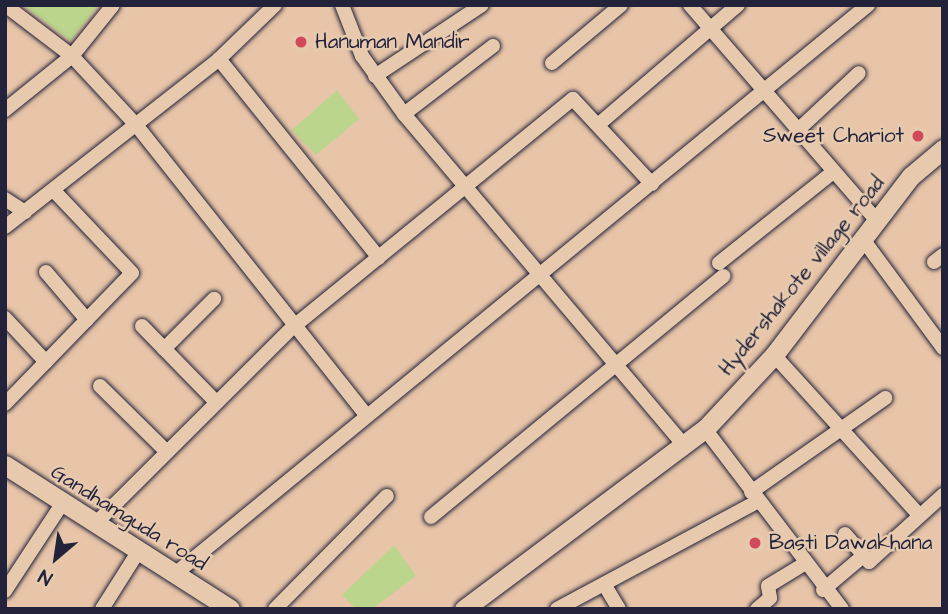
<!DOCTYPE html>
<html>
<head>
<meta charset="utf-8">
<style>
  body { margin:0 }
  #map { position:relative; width:948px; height:614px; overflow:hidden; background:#e8c5a8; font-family:"Architects Daughter",sans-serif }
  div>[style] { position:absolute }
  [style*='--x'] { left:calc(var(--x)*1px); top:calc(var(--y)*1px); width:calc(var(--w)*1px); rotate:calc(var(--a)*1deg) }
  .green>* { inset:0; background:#bbd58c }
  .roads { filter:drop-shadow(0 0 2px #22223b) drop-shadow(0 0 2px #22223b) }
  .minor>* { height:14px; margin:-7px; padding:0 7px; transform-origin:7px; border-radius:7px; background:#e7caae }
  .tertiary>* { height:19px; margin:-9.5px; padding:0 9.5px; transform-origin:9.5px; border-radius:9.5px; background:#e7caae }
  .dots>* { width:19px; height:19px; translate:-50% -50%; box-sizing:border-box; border:4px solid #e7caae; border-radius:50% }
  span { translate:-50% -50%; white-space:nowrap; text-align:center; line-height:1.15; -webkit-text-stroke:5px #e7caae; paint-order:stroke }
  .poi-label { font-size:21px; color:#22223b }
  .left { translate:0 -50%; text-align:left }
  .right { translate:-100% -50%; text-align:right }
  .street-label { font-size:21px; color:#22223b }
  .frame { position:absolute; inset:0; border:7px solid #22223b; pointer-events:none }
  .north { position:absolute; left:21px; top:523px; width:70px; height:70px; -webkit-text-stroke:5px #e7caae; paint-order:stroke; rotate:209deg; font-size:19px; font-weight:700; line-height:28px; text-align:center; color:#22223b }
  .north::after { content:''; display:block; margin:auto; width:24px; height:32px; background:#22223b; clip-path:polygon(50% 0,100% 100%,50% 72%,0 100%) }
</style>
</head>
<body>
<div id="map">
  <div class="green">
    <i style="clip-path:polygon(23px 5px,98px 5px,71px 41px)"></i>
    <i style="clip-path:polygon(337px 90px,359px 119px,316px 155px,292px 130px)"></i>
    <i style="clip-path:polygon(394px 545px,416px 576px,372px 609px,356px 609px,342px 595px)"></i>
  </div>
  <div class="roads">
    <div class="minor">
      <i style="--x:5;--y:5;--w:84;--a:37.3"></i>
      <i style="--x:72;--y:56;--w:96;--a:47.1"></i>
      <i style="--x:137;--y:126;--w:369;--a:51.6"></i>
      <i style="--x:342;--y:5;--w:55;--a:68.6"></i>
      <i style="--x:362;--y:56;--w:72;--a:54.1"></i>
      <i style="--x:404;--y:114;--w:435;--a:49.8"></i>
      <i style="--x:690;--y:5;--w:284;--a:49.1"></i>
      <i style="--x:219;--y:59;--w:255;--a:51.2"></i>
      <i style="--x:552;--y:63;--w:90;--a:-40"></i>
      <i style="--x:375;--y:76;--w:128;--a:-33.6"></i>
      <i style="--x:5;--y:110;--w:86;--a:-38.9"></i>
      <i style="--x:72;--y:56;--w:65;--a:-51.2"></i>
      <i style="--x:404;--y:114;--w:112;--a:-37.4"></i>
      <i style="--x:599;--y:124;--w:183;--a:-40.6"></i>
      <i style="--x:798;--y:130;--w:83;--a:-43.1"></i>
      <i style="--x:5;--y:199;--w:24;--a:33"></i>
      <i style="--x:5;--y:227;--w:272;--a:-38.1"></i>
      <i style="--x:219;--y:59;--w:78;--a:-44"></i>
      <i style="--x:862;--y:238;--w:137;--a:53.6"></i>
      <i style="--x:934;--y:262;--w:11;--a:-38"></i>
      <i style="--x:719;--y:263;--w:146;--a:-38.6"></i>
      <i style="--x:46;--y:272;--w:63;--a:49.5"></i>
      <i style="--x:5;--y:318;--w:60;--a:47"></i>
      <i style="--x:142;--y:326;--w:106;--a:45.8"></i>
      <i style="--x:164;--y:349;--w:71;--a:-45"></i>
      <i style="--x:774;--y:355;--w:215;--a:47.8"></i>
      <i style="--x:100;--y:386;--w:93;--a:44.6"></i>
      <i style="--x:5;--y:404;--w:182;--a:-45.9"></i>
      <i style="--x:132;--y:273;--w:112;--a:-133.5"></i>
      <i style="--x:705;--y:429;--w:226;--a:52.7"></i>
      <i style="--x:751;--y:492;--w:164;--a:-35"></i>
      <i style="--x:431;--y:517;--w:379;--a:-39.5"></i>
      <i style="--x:95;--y:524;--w:279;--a:-44.9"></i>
      <i style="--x:293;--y:327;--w:361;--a:-39.2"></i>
      <i style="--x:573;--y:99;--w:116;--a:47.1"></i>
      <i style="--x:845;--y:534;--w:37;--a:49"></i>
      <i style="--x:869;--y:562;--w:100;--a:-42.2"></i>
      <i style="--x:175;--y:574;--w:897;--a:-39.39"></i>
      <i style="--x:604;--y:584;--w:29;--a:59"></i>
      <i style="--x:823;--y:590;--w:52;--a:-40.4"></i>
      <i style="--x:5;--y:591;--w:104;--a:-56.8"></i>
      <i style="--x:102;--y:609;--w:67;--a:-57.7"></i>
      <i style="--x:275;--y:609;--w:159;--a:-45.3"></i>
      <i style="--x:557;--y:609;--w:228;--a:-28.2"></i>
      <i style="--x:757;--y:609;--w:17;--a:-40"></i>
      <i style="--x:770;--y:598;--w:12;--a:-99"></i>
      <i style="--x:768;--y:586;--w:42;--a:-31.4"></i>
    </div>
    <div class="tertiary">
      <i style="--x:5;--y:465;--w:267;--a:32.6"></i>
      <i style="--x:464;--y:609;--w:301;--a:-36.8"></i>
      <i style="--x:705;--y:429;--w:101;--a:-47"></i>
      <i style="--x:774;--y:355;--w:225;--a:-52.6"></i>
      <i style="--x:911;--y:176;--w:42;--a:-40.2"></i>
    </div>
  </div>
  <div class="dots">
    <i style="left:301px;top:42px;background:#d1495b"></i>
    <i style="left:918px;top:136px;background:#d1495b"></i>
    <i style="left:755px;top:543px;background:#d1495b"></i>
  </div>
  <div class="poi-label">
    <span class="left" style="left:315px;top:42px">Hanuman Mandir</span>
    <span class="right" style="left:904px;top:136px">Sweet Chariot</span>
    <span class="left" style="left:769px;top:543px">Basti Dawakhana</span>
  </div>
  <div class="street-label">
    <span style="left:802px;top:276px;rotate:-51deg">Hydershakote village road</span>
    <span style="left:129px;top:518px;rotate:32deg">Gandhamguda road</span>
  </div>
  <div class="frame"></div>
  <div class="north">N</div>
</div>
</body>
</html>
